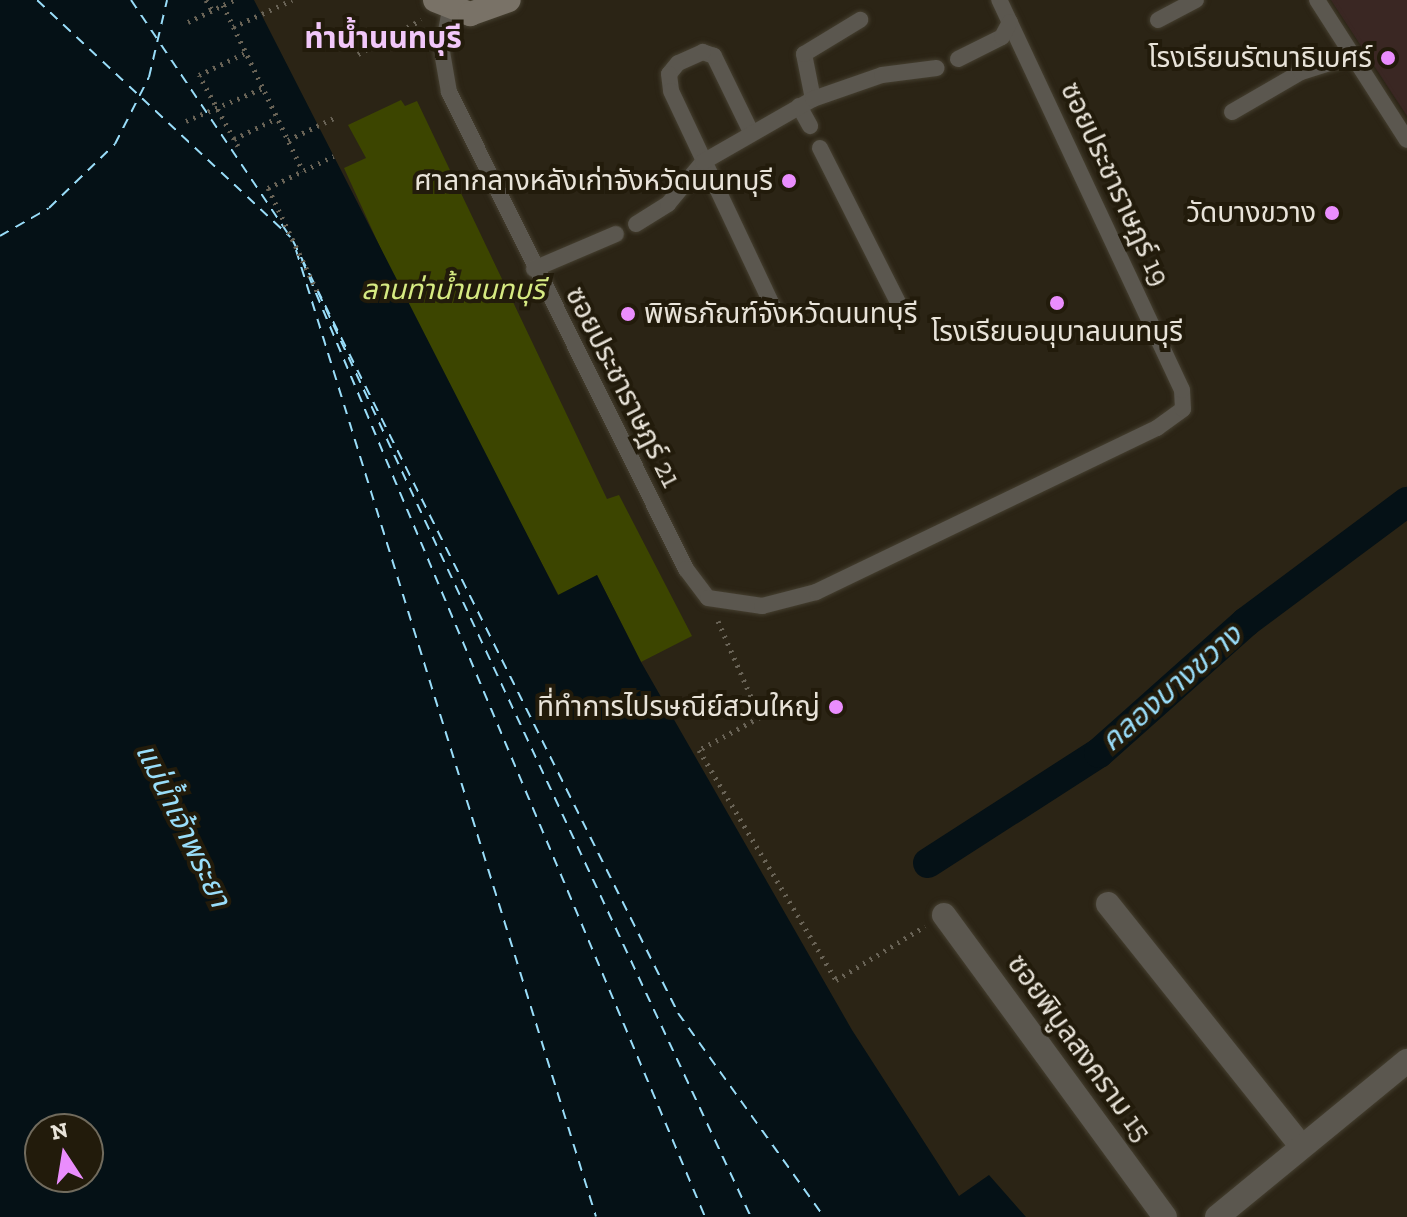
<!DOCTYPE html>
<html>
<head>
<meta charset="utf-8">
<style>
  body { margin:0 }
  #map { position:relative; width:1407px; height:1217px; overflow:hidden; background:#2b2415; font-family:"Zilla Slab","Noto Sans Thai",serif }
  div>[style] { position:absolute }
  [style*='--x'] { left:calc(var(--x)*1px); top:calc(var(--y)*1px); width:calc(var(--w)*1px); rotate:calc(var(--a)*1deg) }
  .education>* { inset:0; background:#3a2723 }
  .green>* { inset:0; background:#3c4500 }
  .water>* { inset:0; background:#051116 }
  .canal>* { height:30px; margin:-15px; padding:0 15px; transform-origin:15px; border-radius:15px; background:#051116 }
  .ferry>* { height:2px; margin-top:-1px; transform-origin:0; background:repeating-linear-gradient(90deg,#99ddf9 0 10px,transparent 0 18px) }
  .path>* { height:5px; margin-top:-2.5px; transform-origin:0; background:repeating-linear-gradient(90deg,#696356 0 2px,transparent 0 8px) }
  .roads { filter:drop-shadow(0 0 2px #453f30) drop-shadow(0 0 2px #453f30) }
  .lane>* { height:16px; margin:-8px; padding:0 8px; transform-origin:8px; border-radius:8px; background:#5b574f }
  .street>* { height:24px; margin:-12px; padding:0 12px; transform-origin:12px; border-radius:12px; background:#5b574f }
  .secondary>* { height:24px; margin:-12px; padding:0 12px; transform-origin:12px; border-radius:12px; background:#797267 }
  .dots>* { width:22px; height:22px; translate:-50% -50%; box-sizing:border-box; border:4px solid #221b0b; border-radius:50% }
  span { translate:-50% -50%; white-space:nowrap; text-align:center; line-height:1.15; -webkit-text-stroke:8px #221b0b; paint-order:stroke }
  .poi-label { font-size:28px; color:#e8e3d9 }
  .right { translate:-100% -50%; text-align:right }
  .left { translate:0 -50%; text-align:left }
  .street-label { font-size:28px; color:#e8e3d9 }
  .park-label { font-size:28px; color:#d6ea82; font-style:italic }
  .neighbourhood-label { font-size:30px; color:#f1c7f9; font-weight:700 }
  .water-label { font-size:30px; color:#99ddf9; font-style:italic }
  .north { position:absolute; left:24px; top:1113px; width:80px; height:80px; box-sizing:border-box; background:#221b0b; border:2px solid #716b5d; border-radius:50%; rotate:348deg; font-size:22px; font-weight:700; line-height:32px; text-align:center; color:#e8e3d9 }
  .north::after { content:''; display:block; margin:auto; width:28px; height:36px; background:#ea8dfd; clip-path:polygon(50% 0,100% 100%,50% 72%,0 100%) }
</style>
</head>
<body>
<div id="map">
  <div class="education">
    <i style="clip-path:polygon(1331px 0,1407px 0,1407px 116px)"></i>
  </div>
  <div class="green">
    <i style="clip-path:polygon(401px 100px,405px 106px,417px 101px,607px 499px,619px 495px,692px 636px,641px 662px,597px 575px,559px 596px,410px 313px,344px 168px,366px 158px,348px 125px)"></i>
  </div>
  <div class="water">
    <i style="clip-path:polygon(evenodd,0 0,254px 0,558px 595px,597px 575px,641px 662px,852px 1030px,959px 1196px,989px 1175px,1026px 1217px,0 1217px,0 0,40px 1129px,88px 1129px,88px 1177px,40px 1177px,40px 1129px)"></i>
  </div>
  <div class="canal">
    <i style="--x:928;--y:863;--w:203;--a:-32.8"></i>
    <i style="--x:1099;--y:753;--w:197;--a:-41.7"></i>
    <i style="--x:1246;--y:622;--w:201;--a:-36.7"></i>
  </div>
  <div class="ferry">
    <i style="--x:37;--y:0;--w:347;--a:43.1"></i>
    <i style="--x:131;--y:0;--w:290;--a:56.1"></i>
    <i style="--x:293;--y:241;--w:863;--a:63.49"></i>
    <i style="--x:678;--y:1013;--w:251;--a:54.4"></i>
    <i style="--x:0;--y:236;--w:56;--a:-29.7"></i>
    <i style="--x:49;--y:208;--w:92;--a:-44.1"></i>
    <i style="--x:115;--y:144;--w:75;--a:-63.1"></i>
    <i style="--x:149;--y:77;--w:79;--a:-76.8"></i>
    <i style="--x:296;--y:250;--w:1012;--a:72.76"></i>
    <i style="--x:302;--y:260;--w:1038;--a:67.16"></i>
    <i style="--x:318;--y:292;--w:1021;--a:64.92"></i>
  </div>
  <div class="path">
    <i style="--x:206;--y:0;--w:12;--a:59"></i>
    <i style="--x:223;--y:5;--w:184;--a:64.3"></i>
    <i style="--x:188;--y:22;--w:51;--a:-25.6"></i>
    <i style="--x:233;--y:27;--w:65;--a:-24.6"></i>
    <i style="--x:358;--y:54;--w:72;--a:-28.4"></i>
    <i style="--x:186;--y:121;--w:84;--a:-23.2"></i>
    <i style="--x:234;--y:139;--w:48;--a:-26"></i>
    <i style="--x:288;--y:140;--w:55;--a:-25.6"></i>
    <i style="--x:238;--y:146;--w:81;--a:-118.8"></i>
    <i style="--x:199;--y:75;--w:51;--a:-25.6"></i>
    <i style="--x:317;--y:291;--w:114;--a:-115.4"></i>
    <i style="--x:268;--y:188;--w:73;--a:-25.9"></i>
    <i style="--x:718;--y:621;--w:105;--a:66.4"></i>
    <i style="--x:760;--y:717;--w:69;--a:151.6"></i>
    <i style="--x:699;--y:750;--w:268;--a:59.2"></i>
    <i style="--x:836;--y:980;--w:104;--a:-31.2"></i>
  </div>
  <div class="roads">
    <div class="lane">
      <i style="--x:1317;--y:0;--w:166;--a:57.3"></i>
      <i style="--x:450;--y:10;--w:43;--a:100.8"></i>
      <i style="--x:442;--y:52;--w:41;--a:80.1"></i>
      <i style="--x:449;--y:92;--w:533;--a:63.58"></i>
      <i style="--x:686;--y:569;--w:36;--a:53"></i>
      <i style="--x:708;--y:598;--w:55;--a:8.4"></i>
      <i style="--x:762;--y:606;--w:56;--a:-14.5"></i>
      <i style="--x:816;--y:592;--w:378;--a:-25.7"></i>
      <i style="--x:1157;--y:428;--w:32;--a:-36"></i>
      <i style="--x:1183;--y:409;--w:19;--a:-93"></i>
      <i style="--x:1182;--y:390;--w:431;--a:-115.1"></i>
      <i style="--x:1158;--y:20;--w:43;--a:-27.8"></i>
      <i style="--x:958;--y:59;--w:49;--a:-26.6"></i>
      <i style="--x:1002;--y:37;--w:17;--a:-62"></i>
      <i style="--x:813;--y:99;--w:46;--a:-101.3"></i>
      <i style="--x:804;--y:54;--w:66;--a:-31.3"></i>
      <i style="--x:799;--y:106;--w:23;--a:61"></i>
      <i style="--x:1232;--y:112;--w:80;--a:-30.1"></i>
      <i style="--x:1301;--y:72;--w:53;--a:-17.4"></i>
      <i style="--x:751;--y:132;--w:85;--a:-116"></i>
      <i style="--x:714;--y:56;--w:12;--a:-160"></i>
      <i style="--x:703;--y:52;--w:27;--a:156"></i>
      <i style="--x:678;--y:63;--w:14;--a:129"></i>
      <i style="--x:669;--y:74;--w:17;--a:83"></i>
      <i style="--x:671;--y:91;--w:248;--a:64.7"></i>
      <i style="--x:820;--y:148;--w:182;--a:63.2"></i>
      <i style="--x:636;--y:224;--w:38;--a:-32"></i>
      <i style="--x:668;--y:204;--w:55;--a:-50.2"></i>
      <i style="--x:703;--y:162;--w:127;--a:-29.8"></i>
      <i style="--x:813;--y:99;--w:73;--a:-19.2"></i>
      <i style="--x:882;--y:75;--w:55;--a:-7.3"></i>
      <i style="--x:534;--y:269;--w:89;--a:-23.1"></i>
    </div>
    <div class="street">
      <i style="--x:1108;--y:904;--w:310;--a:51.4"></i>
      <i style="--x:944;--y:915;--w:374;--a:53.8"></i>
      <i style="--x:1217;--y:1217;--w:246;--a:-39.4"></i>
    </div>
    <div class="secondary">
      <i style="--x:435;--y:0;--w:38;--a:22"></i>
      <i style="--x:470;--y:14;--w:41;--a:-19.7"></i>
    </div>
  </div>
  <div class="dots">
    <i style="left:1388px;top:58px;background:#ea8dfd"></i>
    <i style="left:789px;top:181px;background:#ea8dfd"></i>
    <i style="left:1332px;top:213px;background:#ea8dfd"></i>
    <i style="left:1057px;top:303px;background:#ea8dfd"></i>
    <i style="left:628px;top:314px;background:#ea8dfd"></i>
    <i style="left:836px;top:707px;background:#ea8dfd"></i>
  </div>
  <div class="poi-label">
    <span class="right" style="left:1372px;top:58px">โรงเรียนรัตนาธิเบศร์</span>
    <span class="right" style="left:773px;top:181px">ศาลากลางหลังเก่าจังหวัดนนทบุรี</span>
    <span class="right" style="left:1316px;top:213px">วัดบางขวาง</span>
    <span class="left" style="left:644px;top:314px">พิพิธภัณฑ์จังหวัดนนทบุรี</span>
    <span style="left:1057px;top:332px">โรงเรียนอนุบาลนนทบุรี</span>
    <span class="right" style="left:820px;top:707px">ที่ทำการไปรษณีย์สวนใหญ่</span>
  </div>
  <div class="street-label">
    <span style="left:1115px;top:184px;rotate:65deg">ซอยประชาราษฎร์ 19</span>
    <span style="left:623px;top:387px;rotate:63deg">ซอยประชาราษฎร์ 21</span>
    <span style="left:1079px;top:1048px;rotate:54deg">ซอยพิบูลสงคราม 15</span>
  </div>
  <div class="park-label">
    <span style="left:453px;top:290px">ลานท่าน้ำนนทบุรี</span>
  </div>
  <div class="neighbourhood-label">
    <span style="left:383px;top:38px">ท่าน้ำนนทบุรี</span>
  </div>
  <div class="water-label">
    <span style="left:1171px;top:688px;rotate:-41deg">คลองบางขวาง</span>
    <span style="left:183px;top:825px;rotate:64deg">แม่น้ำเจ้าพระยา</span>
  </div>
  <div class="north">N</div>
</div>
</body>
</html>
